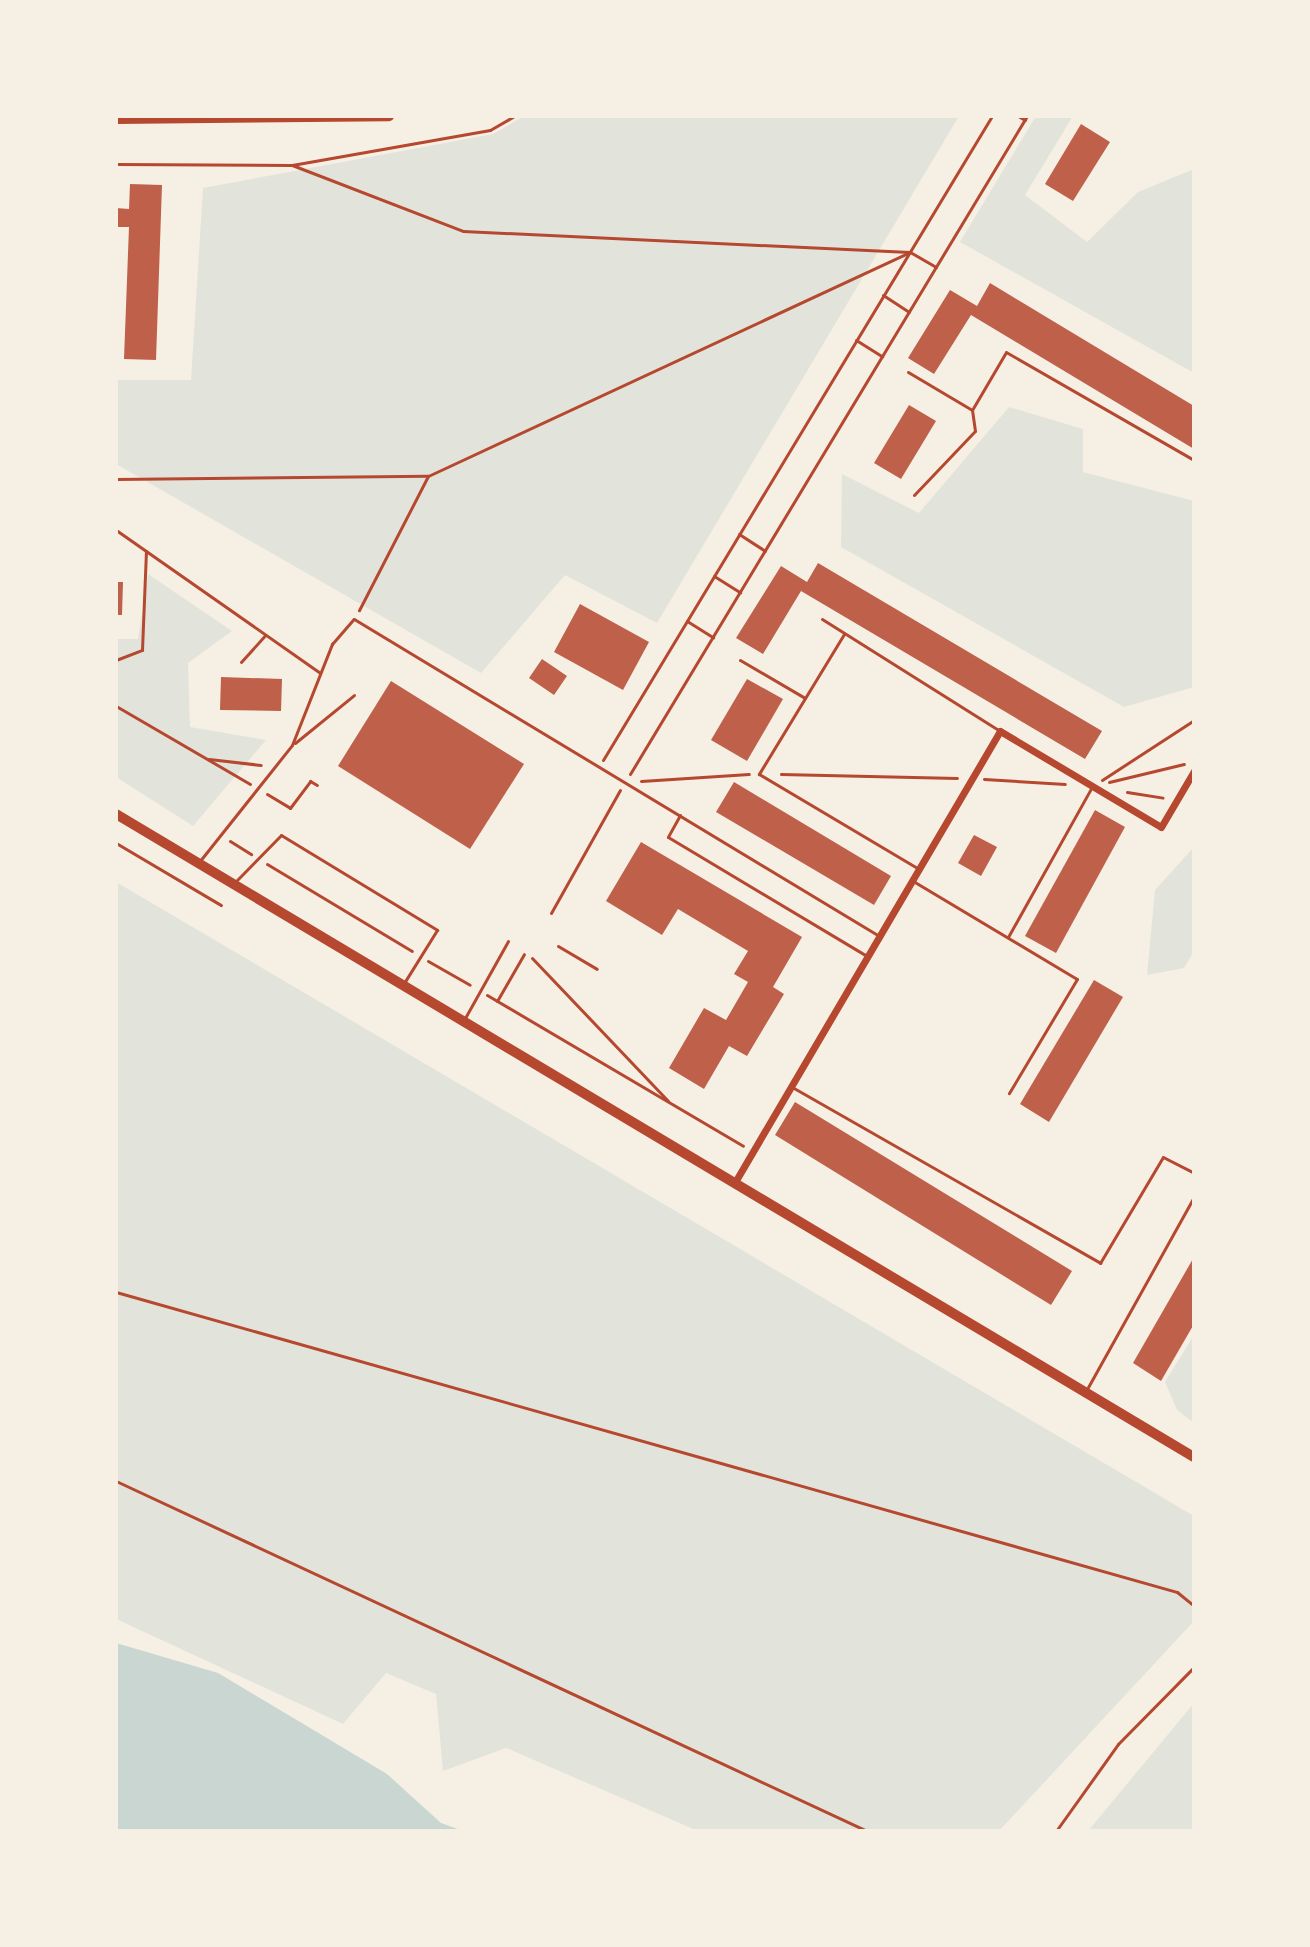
<!DOCTYPE html>
<html>
<head>
<meta charset="utf-8">
<style>
  body { margin:0 }
  #map { position:relative; width:1310px; height:1947px; overflow:hidden; background:#f6efe4; font-family:Commissioner,sans-serif }
  div>[style] { position:absolute }
  [style*='--x'] { left:calc(var(--x)*1px); top:calc(var(--y)*1px); width:calc(var(--w)*1px); rotate:calc(var(--a)*1deg) }
  .green>* { inset:0; background:#e2e4dc }
  .water>* { inset:0; background:#c9d6d2 }
  .building>* { inset:0; background:#bf614a }
  .path>* { height:3px; margin:-1.5px; padding:0 1.5px; transform-origin:1.5px; border-radius:1.5px; background:#b5482f }
  .service>* { height:3px; margin:-1.5px; padding:0 1.5px; transform-origin:1.5px; border-radius:1.5px; background:#b5482f }
  .minor>* { height:7px; margin:-3.5px; padding:0 3.5px; transform-origin:3.5px; border-radius:3.5px; background:#b5482f }
  .secondary>* { height:10px; margin:-5px; padding:0 5px; transform-origin:5px; border-radius:5px; background:#b5482f }
  span { translate:-50% -50%; white-space:nowrap; text-align:center; line-height:1.15; -webkit-text-stroke:7px #f6efe4; paint-order:stroke }
  .frame { position:absolute; inset:0; border:118px solid #f6efe4; pointer-events:none }
</style>
</head>
<body>
<div id="map">
  <div class="green">
    <i style="clip-path:polygon(524px 116px,959px 116px,657px 623px,565px 575px,481px 673px,116px 464px,116px 380px,191px 380px,203px 188px,493px 134px)"></i>
    <i style="clip-path:polygon(1036px 116px,1073px 116px,1025px 195px,1087px 242px,1138px 192px,1194px 169px,1194px 373px,960px 242px)"></i>
    <i style="clip-path:polygon(1009px 407px,1083px 429px,1083px 472px,1194px 501px,1194px 687px,1124px 707px,841px 547px,842px 474px,919px 513px)"></i>
    <i style="clip-path:polygon(148px 574px,232px 631px,188px 663px,190px 727px,266px 740px,193px 826px,116px 777px,116px 639px,138px 639px)"></i>
    <i style="clip-path:polygon(1194px 847px,1194px 951px,1184px 968px,1147px 975px,1155px 890px)"></i>
    <i style="clip-path:polygon(116px 882px,1194px 1516px,1194px 1621px,999px 1831px,698px 1831px,506px 1748px,443px 1771px,436px 1694px,386px 1673px,343px 1724px,116px 1619px)"></i>
    <i style="clip-path:polygon(1194px 1335px,1194px 1423px,1177px 1410px,1165px 1382px)"></i>
    <i style="clip-path:polygon(1194px 1703px,1194px 1831px,1088px 1831px)"></i>
  </div>
  <div class="water">
    <i style="clip-path:polygon(116px 1643px,218px 1673px,387px 1774px,441px 1823px,463px 1831px,116px 1831px)"></i>
  </div>
  <div class="building">
    <i style="clip-path:polygon(1081px 124px,1110px 142px,1073px 201px,1045px 184px)"></i>
    <i style="clip-path:polygon(130px 184px,162px 185px,156px 360px,124px 359px,129px 227px,116px 227px,116px 208px,129px 209px)"></i>
    <i style="clip-path:polygon(990px 283px,1194px 406px,1194px 449px,971px 315px,934px 374px,908px 358px,950px 290px,977px 306px)"></i>
    <i style="clip-path:polygon(909px 405px,936px 421px,901px 479px,874px 463px)"></i>
    <i style="clip-path:polygon(818px 563px,1102px 731px,1085px 759px,801px 591px,763px 654px,736px 638px,781px 566px,807px 582px)"></i>
    <i style="clip-path:polygon(116px 582px,123px 582px,122px 615px,116px 615px)"></i>
    <i style="clip-path:polygon(580px 604px,649px 642px,623px 690px,554px 652px)"></i>
    <i style="clip-path:polygon(542px 659px,567px 676px,554px 695px,529px 678px)"></i>
    <i style="clip-path:polygon(221px 677px,282px 679px,281px 711px,220px 710px)"></i>
    <i style="clip-path:polygon(747px 679px,783px 699px,747px 761px,711px 740px)"></i>
    <i style="clip-path:polygon(391px 681px,524px 764px,470px 849px,338px 766px)"></i>
    <i style="clip-path:polygon(734px 782px,891px 876px,874px 905px,716px 812px)"></i>
    <i style="clip-path:polygon(1095px 810px,1125px 827px,1056px 953px,1025px 936px)"></i>
    <i style="clip-path:polygon(974px 835px,997px 847px,981px 876px,958px 863px)"></i>
    <i style="clip-path:polygon(641px 842px,802px 937px,773px 987px,784px 994px,747px 1056px,729px 1046px,704px 1089px,669px 1068px,704px 1008px,726px 1020px,748px 982px,734px 974px,748px 951px,678px 909px,662px 935px,606px 901px)"></i>
    <i style="clip-path:polygon(1094px 980px,1123px 997px,1049px 1122px,1020px 1104px)"></i>
    <i style="clip-path:polygon(795px 1102px,1072px 1271px,1051px 1305px,775px 1135px)"></i>
    <i style="clip-path:polygon(1194px 1257px,1194px 1324px,1161px 1381px,1133px 1363px)"></i>
  </div>
  <div class="path">
    <i style="--x:1018;--y:116;--w:8;--a:30"></i>
    <i style="--x:116;--y:164;--w:176;--a:0.3"></i>
    <i style="--x:292;--y:165;--w:201;--a:-10"></i>
    <i style="--x:490;--y:130;--w:28;--a:-30"></i>
    <i style="--x:292;--y:165;--w:183;--a:21.1"></i>
    <i style="--x:463;--y:231;--w:447;--a:2.7"></i>
    <i style="--x:910;--y:252;--w:532;--a:155.07"></i>
    <i style="--x:428;--y:476;--w:151;--a:117.2"></i>
    <i style="--x:910;--y:252;--w:30;--a:30"></i>
    <i style="--x:883;--y:295;--w:31;--a:33"></i>
    <i style="--x:856;--y:340;--w:31;--a:32"></i>
    <i style="--x:116;--y:479;--w:312;--a:-0.6"></i>
    <i style="--x:739;--y:534;--w:31;--a:33"></i>
    <i style="--x:714;--y:576;--w:31;--a:32"></i>
    <i style="--x:687;--y:621;--w:31;--a:32"></i>
    <i style="--x:116;--y:706;--w:155;--a:30.2"></i>
    <i style="--x:209;--y:759;--w:52;--a:6.6"></i>
    <i style="--x:603;--y:760;--w:752;--a:-58.87"></i>
    <i style="--x:630;--y:774;--w:768;--a:-58.9"></i>
    <i style="--x:781;--y:774;--w:176;--a:1.3"></i>
    <i style="--x:984;--y:779;--w:81;--a:3.5"></i>
    <i style="--x:1102;--y:780;--w:110;--a:-33.1"></i>
    <i style="--x:641;--y:781;--w:108;--a:-3.7"></i>
    <i style="--x:1109;--y:782;--w:77;--a:-13.5"></i>
    <i style="--x:1127;--y:792;--w:36;--a:9"></i>
    <i style="--x:267;--y:794;--w:27;--a:31"></i>
    <i style="--x:290;--y:808;--w:34;--a:-53"></i>
    <i style="--x:310;--y:781;--w:8;--a:30"></i>
    <i style="--x:230;--y:841;--w:25;--a:32"></i>
    <i style="--x:116;--y:843;--w:122;--a:30.6"></i>
    <i style="--x:267;--y:864;--w:169;--a:31"></i>
    <i style="--x:551;--y:913;--w:141;--a:-60.7"></i>
    <i style="--x:558;--y:946;--w:45;--a:30.5"></i>
    <i style="--x:532;--y:958;--w:197;--a:46.4"></i>
    <i style="--x:428;--y:961;--w:48;--a:29.7"></i>
    <i style="--x:487;--y:995;--w:297;--a:30.5"></i>
    <i style="--x:497;--y:1001;--w:54;--a:-60.1"></i>
    <i style="--x:116;--y:1292;--w:1103;--a:15.79"></i>
    <i style="--x:1177;--y:1592;--w:22;--a:39"></i>
    <i style="--x:116;--y:1481;--w:829;--a:24.99"></i>
    <i style="--x:1056;--y:1831;--w:107;--a:-54.5"></i>
    <i style="--x:1118;--y:1744;--w:108;--a:-45.4"></i>
  </div>
  <div class="service">
    <i style="--x:908;--y:372;--w:74;--a:30.7"></i>
    <i style="--x:116;--y:373;--w:7;--a:90"></i>
    <i style="--x:914;--y:495;--w:88;--a:-46.4"></i>
    <i style="--x:975;--y:431;--w:21;--a:-98"></i>
    <i style="--x:972;--y:410;--w:67;--a:-59.6"></i>
    <i style="--x:1006;--y:352;--w:217;--a:29.9"></i>
    <i style="--x:116;--y:530;--w:248;--a:35"></i>
    <i style="--x:822;--y:619;--w:208;--a:32.2"></i>
    <i style="--x:844;--y:634;--w:164;--a:121.3"></i>
    <i style="--x:759;--y:774;--w:184;--a:30.7"></i>
    <i style="--x:116;--y:660;--w:28;--a:-21"></i>
    <i style="--x:142;--y:650;--w:99;--a:-87.7"></i>
    <i style="--x:740;--y:660;--w:75;--a:30.3"></i>
    <i style="--x:241;--y:662;--w:36;--a:-48"></i>
    <i style="--x:295;--y:743;--w:76;--a:-39.1"></i>
    <i style="--x:680;--y:815;--w:25;--a:119"></i>
    <i style="--x:668;--y:837;--w:232;--a:30.9"></i>
    <i style="--x:199;--y:862;--w:149;--a:-51.5"></i>
    <i style="--x:292;--y:745;--w:109;--a:-68.4"></i>
    <i style="--x:332;--y:644;--w:33;--a:-49"></i>
    <i style="--x:354;--y:619;--w:613;--a:31.12"></i>
    <i style="--x:237;--y:880;--w:63;--a:-45.6"></i>
    <i style="--x:281;--y:835;--w:183;--a:31.3"></i>
    <i style="--x:437;--y:930;--w:62;--a:121.9"></i>
    <i style="--x:913;--y:881;--w:191;--a:30.9"></i>
    <i style="--x:1077;--y:979;--w:133;--a:120.8"></i>
    <i style="--x:1008;--y:937;--w:172;--a:-60.8"></i>
    <i style="--x:465;--y:1018;--w:88;--a:-60.8"></i>
    <i style="--x:792;--y:1087;--w:355;--a:29.7"></i>
    <i style="--x:1100;--y:1263;--w:123;--a:-59.3"></i>
    <i style="--x:1163;--y:1157;--w:35;--a:27"></i>
    <i style="--x:1087;--y:1389;--w:220;--a:-60.9"></i>
  </div>
  <div class="minor">
    <i style="--x:735;--y:1182;--w:523;--a:-59.56"></i>
    <i style="--x:1000;--y:731;--w:187;--a:30.8"></i>
    <i style="--x:1161;--y:827;--w:65;--a:-59.5"></i>
  </div>
  <div class="secondary">
    <i style="--x:116;--y:119;--w:273;--a:-0.6"></i>
    <i style="--x:116;--y:814;--w:1255;--a:30.82"></i>
  </div>
  <div class="frame"></div>
</div>
</body>
</html>
